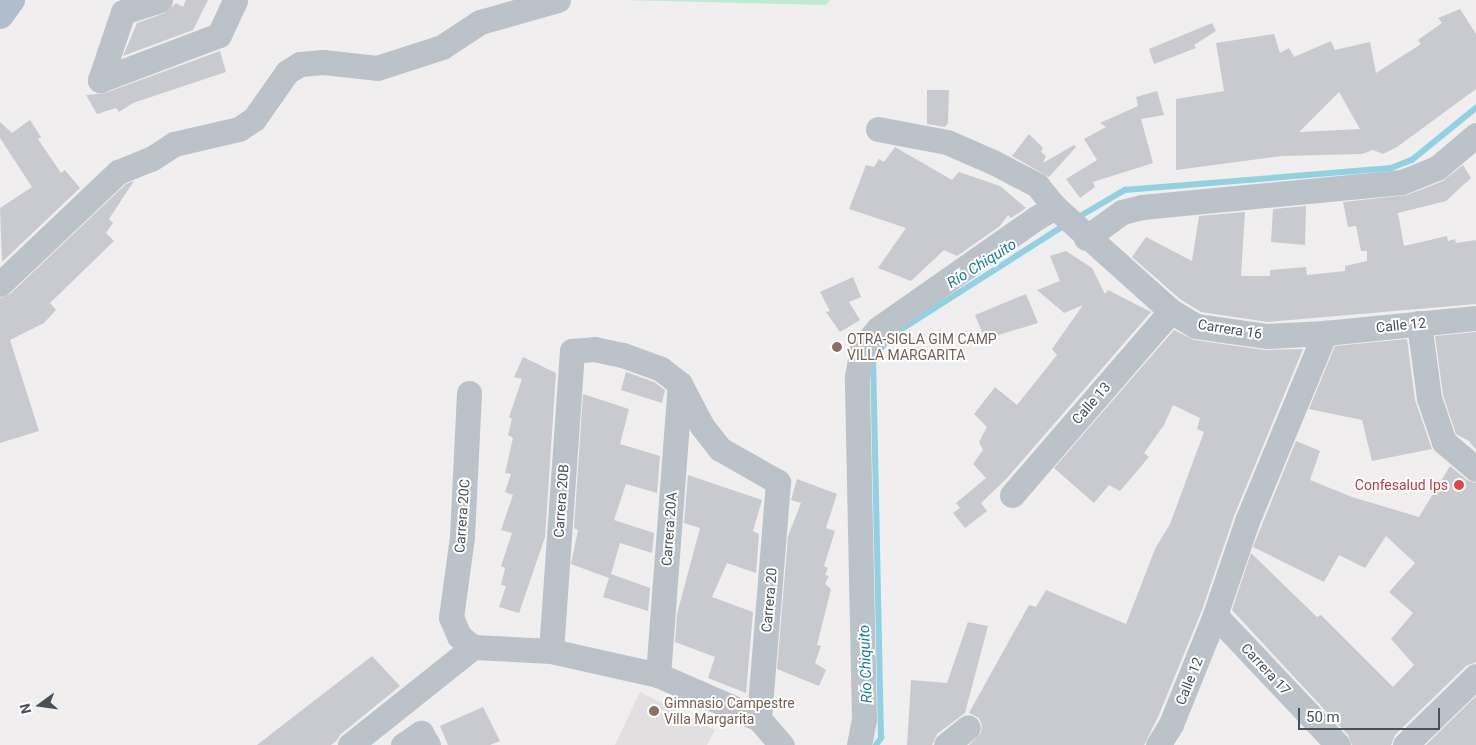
<!DOCTYPE html>
<html>
<head>
<meta charset="utf-8">
<style>
  body { margin:0 }
  #map { position:relative; width:1476px; height:745px; overflow:hidden; background:#f0eeee; font-family:Roboto,sans-serif }
  div>[style] { position:absolute }
  [style*='--x'] { left:calc(var(--x)*1px); top:calc(var(--y)*1px); width:calc(var(--w)*1px); rotate:calc(var(--a)*1deg) }
  .education>* { inset:0; background:#e1dfdf }
  .green>* { inset:0; background:#c0ead1 }
  .stream>* { height:5.5px; margin:-2.75px; padding:0 2.75px; transform-origin:2.75px; border-radius:2.75px; background:#92d0e2 }
  .building>* { inset:0; background:#c9cad0 }
  .minor>* { height:25px; margin:-12.5px; padding:0 12.5px; transform-origin:12.5px; border-radius:12.5px; background:#bbc2c9 }
  .major>* { height:28px; margin:-14px; padding:0 14px; transform-origin:14px; border-radius:14px; background:#b0bdca }
  .dots>* { width:14px; height:14px; translate:-50% -50%; box-sizing:border-box; border:2px solid #fff; border-radius:50% }
  span { translate:-50% -50%; white-space:nowrap; text-align:center; line-height:1.15; -webkit-text-stroke:4px #fff; paint-order:stroke }
  .street-label { font-size:14px; color:#485159 }
  .education-label { font-size:14px; color:#785e54 }
  .left { translate:0 -50%; text-align:left }
  .health-label { font-size:14px; color:#be3a42 }
  .right { translate:-100% -50%; text-align:right }
  .water-label { font-size:15px; color:#1b7c99; font-style:italic }
  .north { position:absolute; left:15px; top:680px; width:50px; height:50px; -webkit-text-stroke:4px #fff; paint-order:stroke; rotate:256deg; font-size:14px; font-weight:700; line-height:20px; text-align:center; color:#485159 }
  .north::after { content:''; display:block; margin:auto; width:18px; height:22px; background:#485159; clip-path:polygon(50% 0,100% 100%,50% 72%,0 100%) }
  .scale { position:absolute; left:1298px; top:708px; width:142px; height:22px; box-sizing:border-box; border:2px solid #485159; border-top:0; padding-left:6px; font-size:15px; line-height:18px; white-space:nowrap; color:#485159; -webkit-text-stroke:4px #fff; paint-order:stroke }
</style>
</head>
<body>
<div id="map">
  <div class="education">
    <i style="clip-path:polygon(640px 692px,715px 730px,707px 745px,615px 745px)"></i>
  </div>
  <div class="green">
    <i style="clip-path:polygon(622px 0,830px 0,826px 5px)"></i>
  </div>
  <div class="stream">
    <i style="--x:1077;--y:218;--w:56;--a:-30.3"></i>
    <i style="--x:1125;--y:190;--w:267;--a:-4.7"></i>
    <i style="--x:1391;--y:168;--w:22;--a:-21"></i>
    <i style="--x:1412;--y:160;--w:82;--a:-39.1"></i>
    <i style="--x:876;--y:745;--w:9;--a:-54"></i>
    <i style="--x:881;--y:738;--w:381;--a:-91.2"></i>
    <i style="--x:873;--y:357;--w:31;--a:-48"></i>
    <i style="--x:894;--y:334;--w:203;--a:-32.5"></i>
  </div>
  <div class="building">
    <i style="clip-path:polygon(186px 0,208px 0,193px 30px,123px 56px,137px 23px,165px 13px,176px 3px,183px 7px)"></i>
    <i style="clip-path:polygon(evenodd,1460px 9px,1476px 34px,1476px 89px,1397px 147px,1383px 154px,1373px 150px,1362px 154px,1282px 156px,1176px 170px,1176px 99px,1224px 91px,1216px 43px,1274px 34px,1280px 53px,1289px 48px,1294px 57px,1331px 41px,1335px 50px,1370px 42px,1376px 73px,1421px 44px,1418px 40px,1442px 23px,1438px 18px,1460px 9px,1339px 92px,1360px 129px,1299px 132px,1339px 92px)"></i>
    <i style="clip-path:polygon(1212px 23px,1216px 31px,1194px 45px,1196px 48px,1154px 64px,1149px 49px)"></i>
    <i style="clip-path:polygon(220px 51px,226px 72px,133px 103px,119px 112px,116px 108px,97px 114px,86px 95px,105px 93px)"></i>
    <i style="clip-path:polygon(927px 90px,949px 90px,948px 123px,945px 127px,927px 124px)"></i>
    <i style="clip-path:polygon(1157px 91px,1164px 115px,1141px 119px,1153px 163px,1093px 182px,1095px 187px,1080px 198px,1066px 179px,1097px 160px,1084px 139px,1106px 127px,1100px 123px,1138px 106px,1136px 97px)"></i>
    <i style="clip-path:polygon(30px 120px,41px 137px,38px 139px,61px 173px,65px 170px,80px 188px,2px 262px,0 208px,32px 187px,0 138px,0 122px,12px 133px)"></i>
    <i style="clip-path:polygon(1029px 134px,1043px 148px,1041px 152px,1046px 156px,1043px 163px,1074px 145px,1076px 147px,1049px 177px,1012px 156px)"></i>
    <i style="clip-path:polygon(895px 147px,952px 180px,959px 172px,1000px 186px,1026px 208px,1011px 218px,1008px 215px,1000px 226px,957px 256px,944px 250px,911px 281px,878px 268px,906px 228px,849px 209px,866px 165px,874px 167px,879px 159px,884px 162px)"></i>
    <i style="clip-path:polygon(1463px 165px,1471px 178px,1446px 201px,1398px 213px,1404px 246px,1447px 236px,1448px 241px,1455px 239px,1456px 243px,1476px 240px,1476px 304px,1268px 322px,1201px 312px,1180px 299px,1132px 257px,1146px 237px,1192px 261px,1199px 216px,1245px 212px,1241px 276px,1270px 276px,1270px 270px,1306px 267px,1307px 275px,1345px 271px,1345px 266px,1367px 261px,1367px 251px,1361px 251px,1356px 226px,1348px 227px,1343px 202px,1407px 195px,1443px 181px)"></i>
    <i style="clip-path:polygon(134px 181px,109px 219px,113px 223px,106px 233px,114px 241px,50px 303px,56px 310px,44px 323px,10px 340px,39px 431px,0 443px,0 298px,10px 294px,126px 184px)"></i>
    <i style="clip-path:polygon(1306px 206px,1305px 245px,1271px 242px,1273px 209px)"></i>
    <i style="clip-path:polygon(1066px 251px,1092px 268px,1105px 294px,1108px 290px,1151px 312px,1007px 478px,981px 503px,987px 511px,965px 528px,953px 513px,960px 508px,956px 503px,986px 478px,973px 464px,983px 450px,979px 442px,987px 427px,974px 414px,995px 387px,1017px 405px,1057px 355px,1052px 349px,1083px 305px,1064px 313px,1037px 290px,1060px 281px,1050px 256px)"></i>
    <i style="clip-path:polygon(853px 277px,861px 297px,849px 302px,860px 320px,840px 332px,826px 312px,830px 311px,820px 292px)"></i>
    <i style="clip-path:polygon(1026px 294px,1038px 323px,985px 339px,975px 315px)"></i>
    <i style="clip-path:polygon(1174px 330px,1194px 340px,1265px 350px,1303px 349px,1234px 516px,1202px 610px,1158px 717px,1144px 745px,969px 745px,981px 733px,982px 725px,979px 718px,969px 713px,1029px 605px,1036px 607px,1046px 590px,1126px 624px,1155px 549px,1170px 524px,1204px 432px,1197px 429px,1200px 418px,1173px 405px,1164px 425px,1144px 453px,1149px 457px,1120px 491px,1109px 485px,1094px 503px,1054px 468px)"></i>
    <i style="clip-path:polygon(1476px 332px,1476px 450px,1469px 441px,1456px 434px,1443px 395px,1435px 336px)"></i>
    <i style="clip-path:polygon(1407px 339px,1415px 400px,1432px 449px,1372px 461px,1362px 420px,1309px 409px,1335px 346px)"></i>
    <i style="clip-path:polygon(523px 357px,556px 373px,545px 537px,519px 613px,499px 607px,506px 586px,501px 585px,505px 568px,501px 566px,512px 533px,501px 530px,513px 495px,505px 492px,511px 474px,505px 473px,513px 438px,508px 435px,512px 419px,509px 417px,522px 379px,514px 377px)"></i>
    <i style="clip-path:polygon(626px 372px,654px 382px,665px 390px,662px 403px,621px 390px)"></i>
    <i style="clip-path:polygon(583px 394px,629px 409px,620px 444px,660px 456px,657px 493px,626px 484px,614px 520px,654px 533px,652px 553px,620px 543px,611px 574px,650px 588px,648px 611px,603px 597px,609px 578px,571px 564px,578px 530px,574px 528px)"></i>
    <i style="clip-path:polygon(1296px 441px,1320px 451px,1310px 480px,1352px 497px,1419px 517px,1450px 466px,1467px 480px,1476px 483px,1476px 662px,1466px 666px,1395px 735px,1391px 745px,1352px 745px,1348px 735px,1232px 610px,1251px 553px,1317px 617px,1321px 615px,1393px 687px,1414px 665px,1391px 639px,1413px 613px,1389px 592px,1415px 563px,1386px 536px,1365px 568px,1339px 555px,1324px 582px,1253px 547px)"></i>
    <i style="clip-path:polygon(688px 475px,762px 500px,753px 531px,759px 534px,756px 573px,727px 563px,712px 597px,753px 612px,746px 693px,708px 678px,715px 657px,675px 642px,677px 614px,700px 528px,684px 523px)"></i>
    <i style="clip-path:polygon(797px 479px,837px 494px,826px 528px,835px 531px,824px 566px,828px 568px,825px 575px,829px 576px,825px 584px,831px 589px,817px 645px,821px 646px,815px 663px,826px 670px,819px 686px,777px 669px,788px 536px,801px 503px,791px 500px)"></i>
    <i style="clip-path:polygon(968px 622px,988px 626px,965px 713px,937px 734px,932px 745px,907px 745px,911px 680px,947px 683px)"></i>
    <i style="clip-path:polygon(372px 656px,400px 686px,341px 734px,336px 741px,331px 745px,257px 745px)"></i>
    <i style="clip-path:polygon(1476px 696px,1476px 745px,1426px 745px)"></i>
    <i style="clip-path:polygon(483px 707px,500px 741px,490px 745px,448px 745px,440px 726px)"></i>
  </div>
  <div class="minor">
    <i style="--x:160;--y:0;--w:39;--a:162"></i>
    <i style="--x:123;--y:12;--w:72;--a:108.7"></i>
    <i style="--x:100;--y:80;--w:127;--a:-20.7"></i>
    <i style="--x:219;--y:35;--w:38;--a:-65"></i>
    <i style="--x:878;--y:129;--w:70;--a:10.7"></i>
    <i style="--x:947;--y:142;--w:50;--a:23.5"></i>
    <i style="--x:993;--y:162;--w:50;--a:27.6"></i>
    <i style="--x:1037;--y:185;--w:28;--a:51"></i>
    <i style="--x:1086;--y:238;--w:44;--a:-35.8"></i>
    <i style="--x:1122;--y:212;--w:21;--a:-14"></i>
    <i style="--x:1142;--y:207;--w:261;--a:-5.5"></i>
    <i style="--x:1402;--y:182;--w:38;--a:-22"></i>
    <i style="--x:1437;--y:168;--w:51;--a:-40.2"></i>
    <i style="--x:0;--y:284;--w:163;--a:-43.5"></i>
    <i style="--x:118;--y:172;--w:35;--a:-22"></i>
    <i style="--x:151;--y:159;--w:27;--a:-33"></i>
    <i style="--x:174;--y:144;--w:67;--a:-13"></i>
    <i style="--x:239;--y:129;--w:18;--a:-34"></i>
    <i style="--x:254;--y:119;--w:57;--a:-54.9"></i>
    <i style="--x:287;--y:72;--w:15;--a:-32"></i>
    <i style="--x:300;--y:64;--w:23;--a:-5"></i>
    <i style="--x:323;--y:62;--w:54;--a:6.3"></i>
    <i style="--x:377;--y:68;--w:68;--a:-17.9"></i>
    <i style="--x:442;--y:47;--w:45;--a:-33.3"></i>
    <i style="--x:480;--y:22;--w:81;--a:-15.8"></i>
    <i style="--x:1419;--y:323;--w:76;--a:82.4"></i>
    <i style="--x:1429;--y:398;--w:46;--a:71.2"></i>
    <i style="--x:1444;--y:442;--w:42;--a:40.2"></i>
    <i style="--x:469;--y:393;--w:144;--a:92.8"></i>
    <i style="--x:462;--y:537;--w:81;--a:97.8"></i>
    <i style="--x:451;--y:617;--w:21;--a:67"></i>
    <i style="--x:459;--y:636;--w:18;--a:38"></i>
    <i style="--x:473;--y:647;--w:78;--a:2.9"></i>
    <i style="--x:551;--y:651;--w:110;--a:12.6"></i>
    <i style="--x:658;--y:675;--w:110;--a:23.5"></i>
    <i style="--x:759;--y:719;--w:35;--a:49"></i>
    <i style="--x:1012;--y:495;--w:243;--a:-49.2"></i>
    <i style="--x:1215;--y:615;--w:179;--a:46.6"></i>
    <i style="--x:551;--y:651;--w:301;--a:-86"></i>
    <i style="--x:572;--y:351;--w:22;--a:-5"></i>
    <i style="--x:594;--y:349;--w:30;--a:12"></i>
    <i style="--x:623;--y:355;--w:40;--a:20.2"></i>
    <i style="--x:661;--y:369;--w:24;--a:38"></i>
    <i style="--x:680;--y:384;--w:47;--a:62.4"></i>
    <i style="--x:702;--y:426;--w:29;--a:52"></i>
    <i style="--x:720;--y:449;--w:67;--a:29.6"></i>
    <i style="--x:778;--y:482;--w:238;--a:94.6"></i>
    <i style="--x:658;--y:675;--w:292;--a:-85.7"></i>
    <i style="--x:350;--y:745;--w:157;--a:-38.5"></i>
    <i style="--x:403;--y:745;--w:22;--a:-34"></i>
    <i style="--x:421;--y:733;--w:14;--a:60"></i>
    <i style="--x:859;--y:745;--w:25;--a:-79"></i>
    <i style="--x:864;--y:720;--w:343;--a:-91.2"></i>
    <i style="--x:857;--y:377;--w:29;--a:-80"></i>
    <i style="--x:862;--y:348;--w:26;--a:-50"></i>
    <i style="--x:879;--y:328;--w:192;--a:-35"></i>
    <i style="--x:1036;--y:218;--w:22;--a:-30"></i>
    <i style="--x:1055;--y:207;--w:156;--a:41.9"></i>
    <i style="--x:1171;--y:311;--w:29;--a:31"></i>
    <i style="--x:1196;--y:326;--w:72;--a:8"></i>
    <i style="--x:1267;--y:336;--w:58;--a:-3"></i>
    <i style="--x:1325;--y:333;--w:152;--a:-5.7"></i>
    <i style="--x:946;--y:745;--w:28;--a:-39"></i>
    <i style="--x:1158;--y:745;--w:25;--a:-58"></i>
    <i style="--x:1171;--y:724;--w:118;--a:-68"></i>
    <i style="--x:1215;--y:615;--w:99;--a:-71.2"></i>
    <i style="--x:1247;--y:521;--w:204;--a:-67.5"></i>
    <i style="--x:1405;--y:745;--w:99;--a:-44.2"></i>
  </div>
  <div class="major">
    <i style="--x:0;--y:15;--w:19;--a:-54"></i>
  </div>
  <div class="dots">
    <i style="left:837px;top:347px;background:#8d6e63"></i>
    <i style="left:1459px;top:485px;background:#e0444e"></i>
    <i style="left:654px;top:711px;background:#8d6e63"></i>
  </div>
  <div class="street-label">
    <span style="left:1401px;top:325px;rotate:-6deg">Calle 12</span>
    <span style="left:1230px;top:329px;rotate:9deg">Carrera 16</span>
    <span style="left:1091px;top:403px;rotate:-49deg">Calle 13</span>
    <span style="left:561px;top:501px;rotate:-86deg">Carrera 20B</span>
    <span style="left:462px;top:516px;rotate:-86deg">Carrera 20C</span>
    <span style="left:669px;top:529px;rotate:-86deg">Carrera 20A</span>
    <span style="left:769px;top:600px;rotate:-85deg">Carrera 20</span>
    <span style="left:1266px;top:669px;rotate:47deg">Carrera 17</span>
    <span style="left:1189px;top:681px;rotate:-68deg">Calle 12</span>
  </div>
  <div class="education-label">
    <span class="left" style="left:847px;top:347px">OTRA-SIGLA GIM CAMP<br>VILLA MARGARITA</span>
    <span class="left" style="left:664px;top:711px">Gimnasio Campestre<br>Villa Margarita</span>
  </div>
  <div class="health-label">
    <span class="right" style="left:1448px;top:485px">Confesalud Ips</span>
  </div>
  <div class="water-label">
    <span style="left:982px;top:264px;rotate:-32deg">Río Chiquito</span>
    <span style="left:866px;top:664px;rotate:-92deg">Río Chiquito</span>
  </div>
  <div class="north">N</div>
  <div class="scale">50 m</div>
</div>
</body>
</html>
